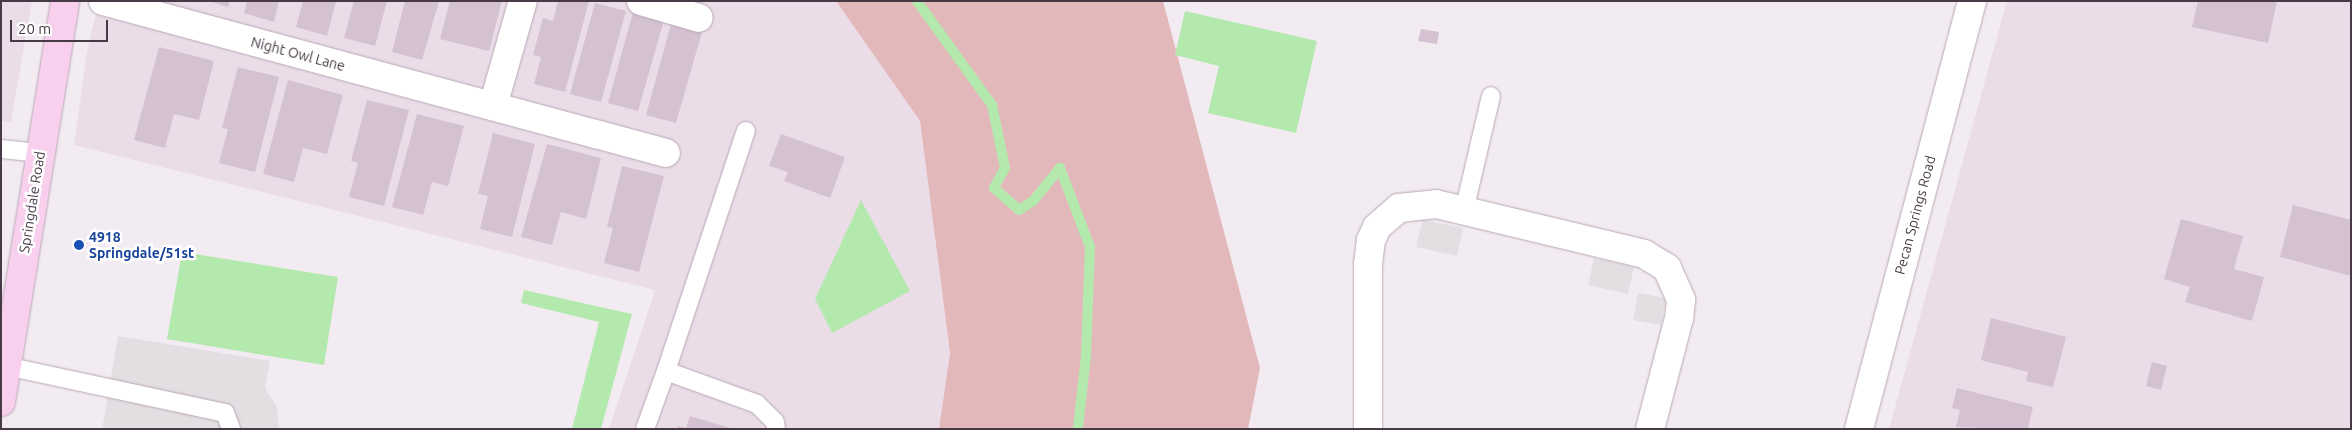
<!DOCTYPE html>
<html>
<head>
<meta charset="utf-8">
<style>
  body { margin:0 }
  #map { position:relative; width:2352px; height:430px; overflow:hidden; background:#f3ebf2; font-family:Ubuntu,sans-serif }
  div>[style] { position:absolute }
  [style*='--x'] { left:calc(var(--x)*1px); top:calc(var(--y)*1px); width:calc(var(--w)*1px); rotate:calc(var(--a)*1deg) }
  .residential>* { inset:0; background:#ebdde8 }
  .green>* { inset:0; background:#e3b8ba }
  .parking>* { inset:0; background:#e3dee2 }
  .water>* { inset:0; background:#b4e9ae }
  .stream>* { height:10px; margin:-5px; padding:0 5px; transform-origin:5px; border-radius:5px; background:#b4e9ae }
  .building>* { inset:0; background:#d4c1d2 }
  .roads { filter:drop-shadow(0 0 1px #b8a8b5) drop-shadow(0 0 1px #b8a8b5) }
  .service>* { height:18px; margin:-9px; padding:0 9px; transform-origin:9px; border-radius:9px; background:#fff }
  .minor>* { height:28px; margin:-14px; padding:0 14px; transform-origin:14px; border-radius:14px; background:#fff }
  .secondary>* { height:28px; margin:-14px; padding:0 14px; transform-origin:14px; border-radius:14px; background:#f9cfee }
  .dots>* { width:14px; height:14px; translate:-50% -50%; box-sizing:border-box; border:2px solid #fff; border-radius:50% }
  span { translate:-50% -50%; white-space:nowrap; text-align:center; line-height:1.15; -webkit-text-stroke:5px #fff; paint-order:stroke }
  .street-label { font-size:14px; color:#473945 }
  .transit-label { font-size:14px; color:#164399; font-weight:700 }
  .left { translate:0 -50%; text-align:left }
  .frame { position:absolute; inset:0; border:2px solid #473945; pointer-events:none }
  .scale { position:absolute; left:10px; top:20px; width:98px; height:22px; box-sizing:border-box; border:2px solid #473945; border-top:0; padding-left:6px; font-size:15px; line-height:18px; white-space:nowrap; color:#473945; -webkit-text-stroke:4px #fff; paint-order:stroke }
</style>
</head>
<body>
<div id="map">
  <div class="residential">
    <i style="clip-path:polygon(1px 1px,32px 1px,11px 122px,1px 121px)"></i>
    <i style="clip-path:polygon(99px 1px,836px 1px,920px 121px,950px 354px,939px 429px,609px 429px,655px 290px,74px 145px,87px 52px)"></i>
    <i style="clip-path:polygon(2007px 1px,2351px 1px,2351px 429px,1889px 429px)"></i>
  </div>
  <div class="green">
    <i style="clip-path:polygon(836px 1px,1163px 1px,1260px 368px,1248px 429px,939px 429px,950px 353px,920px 121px)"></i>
  </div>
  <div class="parking">
    <i style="clip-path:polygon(1423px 220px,1463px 228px,1457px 256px,1416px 247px)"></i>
    <i style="clip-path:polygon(1594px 258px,1634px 267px,1628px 294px,1588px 285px)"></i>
    <i style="clip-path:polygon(1638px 293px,1666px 298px,1661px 325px,1633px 320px)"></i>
    <i style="clip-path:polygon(118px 336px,270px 361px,265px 388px,277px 407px,279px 429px,102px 429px)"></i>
  </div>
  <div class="water">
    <i style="clip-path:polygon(1185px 11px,1317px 41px,1296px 133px,1208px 113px,1219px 66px,1175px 55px)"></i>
    <i style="clip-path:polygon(861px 200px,910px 291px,832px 333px,815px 299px)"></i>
    <i style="clip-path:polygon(182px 252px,338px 277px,324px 365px,167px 339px)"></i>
    <i style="clip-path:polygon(524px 290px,632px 314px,601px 429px,572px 429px,599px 322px,521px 303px)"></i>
  </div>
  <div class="stream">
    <i style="--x:917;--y:1;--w:128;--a:54.2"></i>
    <i style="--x:992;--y:105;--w:64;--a:78.3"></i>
    <i style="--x:1005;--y:168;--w:23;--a:119"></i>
    <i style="--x:994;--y:188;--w:33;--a:41"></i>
    <i style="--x:1019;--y:210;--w:17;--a:-33"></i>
    <i style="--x:1033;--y:201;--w:43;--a:-50.7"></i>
    <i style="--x:1060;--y:168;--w:85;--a:69.2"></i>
    <i style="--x:1090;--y:247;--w:109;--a:92.1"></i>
    <i style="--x:1086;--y:356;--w:73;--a:96.3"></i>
  </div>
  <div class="building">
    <i style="clip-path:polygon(209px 1px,230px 1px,228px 7px)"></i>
    <i style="clip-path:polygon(247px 1px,279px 1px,274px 22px,244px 13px)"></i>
    <i style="clip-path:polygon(303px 1px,336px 1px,327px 36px,296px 27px)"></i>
    <i style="clip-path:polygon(354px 1px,387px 1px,375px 46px,344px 38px)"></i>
    <i style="clip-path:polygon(405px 1px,439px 1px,422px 60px,392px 52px)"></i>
    <i style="clip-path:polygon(450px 1px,502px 1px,489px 51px,440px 39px)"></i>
    <i style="clip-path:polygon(558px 1px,589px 1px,565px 92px,534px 84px,541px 57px,533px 55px,543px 18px,553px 21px)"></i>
    <i style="clip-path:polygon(2198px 1px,2277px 1px,2268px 43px,2192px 27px)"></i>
    <i style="clip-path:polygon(595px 3px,626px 11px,601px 102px,570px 94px)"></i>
    <i style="clip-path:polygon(633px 12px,664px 20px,638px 111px,608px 103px)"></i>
    <i style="clip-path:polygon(671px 24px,702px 32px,676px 123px,646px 115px)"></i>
    <i style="clip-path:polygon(1421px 29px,1439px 32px,1437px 44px,1418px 41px)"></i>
    <i style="clip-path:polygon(159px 47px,214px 61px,199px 120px,174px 114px,165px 148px,134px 140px)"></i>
    <i style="clip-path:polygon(238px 67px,279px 77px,255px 172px,219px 163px,228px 129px,222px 128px)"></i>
    <i style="clip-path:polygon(288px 80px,343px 95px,327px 154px,303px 148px,294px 182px,263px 174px)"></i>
    <i style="clip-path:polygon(367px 100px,409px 110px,384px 206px,349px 197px,358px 163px,351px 161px)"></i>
    <i style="clip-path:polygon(417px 114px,464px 126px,448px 186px,432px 182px,423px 215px,392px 207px)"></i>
    <i style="clip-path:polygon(493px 133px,535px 144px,512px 237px,480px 229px,488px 196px,478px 194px)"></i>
    <i style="clip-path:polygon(781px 134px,845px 157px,830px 198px,784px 181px,788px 172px,769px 166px)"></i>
    <i style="clip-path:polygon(547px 144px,601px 158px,586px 219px,561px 212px,552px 245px,521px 237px)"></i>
    <i style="clip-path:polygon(622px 166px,664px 176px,639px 272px,604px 263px,613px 228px,607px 227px)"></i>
    <i style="clip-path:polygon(2293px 205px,2351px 220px,2351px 276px,2280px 257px)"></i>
    <i style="clip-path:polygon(2181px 219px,2243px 236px,2234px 269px,2264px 277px,2252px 321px,2185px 302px,2190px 287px,2164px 279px)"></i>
    <i style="clip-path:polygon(1991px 318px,2066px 337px,2053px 387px,2026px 381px,2028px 372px,1981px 360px)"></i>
    <i style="clip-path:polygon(2152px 362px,2167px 366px,2161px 390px,2146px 386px)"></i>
    <i style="clip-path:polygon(1957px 388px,2033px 407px,2028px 429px,1956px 427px,1960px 410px,1952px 408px)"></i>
    <i style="clip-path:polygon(690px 416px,730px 428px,730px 429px,677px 429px,678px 426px,686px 428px)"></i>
  </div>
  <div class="roads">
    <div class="service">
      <i style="--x:1;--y:149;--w:39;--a:6"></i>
      <i style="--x:1464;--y:211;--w:118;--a:-76.8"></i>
      <i style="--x:6;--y:366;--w:224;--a:12.1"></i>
      <i style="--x:225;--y:413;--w:17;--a:69"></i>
      <i style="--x:666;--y:371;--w:253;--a:-71.6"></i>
      <i style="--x:645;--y:429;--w:62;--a:-70.1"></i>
      <i style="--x:666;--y:371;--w:97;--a:19.9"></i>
      <i style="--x:757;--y:404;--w:25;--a:45"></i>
      <i style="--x:775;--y:422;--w:7;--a:82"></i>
    </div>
    <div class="minor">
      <i style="--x:103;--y:1;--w:583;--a:15.11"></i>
      <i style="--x:641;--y:1;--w:60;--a:16.3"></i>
      <i style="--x:493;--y:106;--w:109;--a:-74.1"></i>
      <i style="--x:1368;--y:429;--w:165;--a:-90"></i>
      <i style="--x:1368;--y:264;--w:24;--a:-83"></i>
      <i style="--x:1371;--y:240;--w:14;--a:-65"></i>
      <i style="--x:1377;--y:227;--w:29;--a:-41"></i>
      <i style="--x:1399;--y:208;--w:37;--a:-6"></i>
      <i style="--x:1436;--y:204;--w:214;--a:13.5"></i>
      <i style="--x:1644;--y:254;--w:27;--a:31"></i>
      <i style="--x:1667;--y:268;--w:35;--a:66"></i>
      <i style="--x:1681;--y:300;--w:18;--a:96"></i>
      <i style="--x:1679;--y:318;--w:115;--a:104.6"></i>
      <i style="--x:1859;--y:429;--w:443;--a:-75.2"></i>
    </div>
    <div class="secondary">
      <i style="--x:1;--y:402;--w:406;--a:-80.9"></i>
    </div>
  </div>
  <div class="dots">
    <i style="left:79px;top:245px;background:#1a4fb4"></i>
  </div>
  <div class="street-label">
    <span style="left:298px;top:54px;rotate:15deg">Night Owl Lane</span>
    <span style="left:32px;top:202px;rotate:-81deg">Springdale Road</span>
    <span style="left:1915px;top:215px;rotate:-75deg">Pecan Springs Road</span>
  </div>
  <div class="transit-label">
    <span class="left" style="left:89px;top:245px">4918<br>Springdale/51st</span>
  </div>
  <div class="frame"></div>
  <div class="scale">20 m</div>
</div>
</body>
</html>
